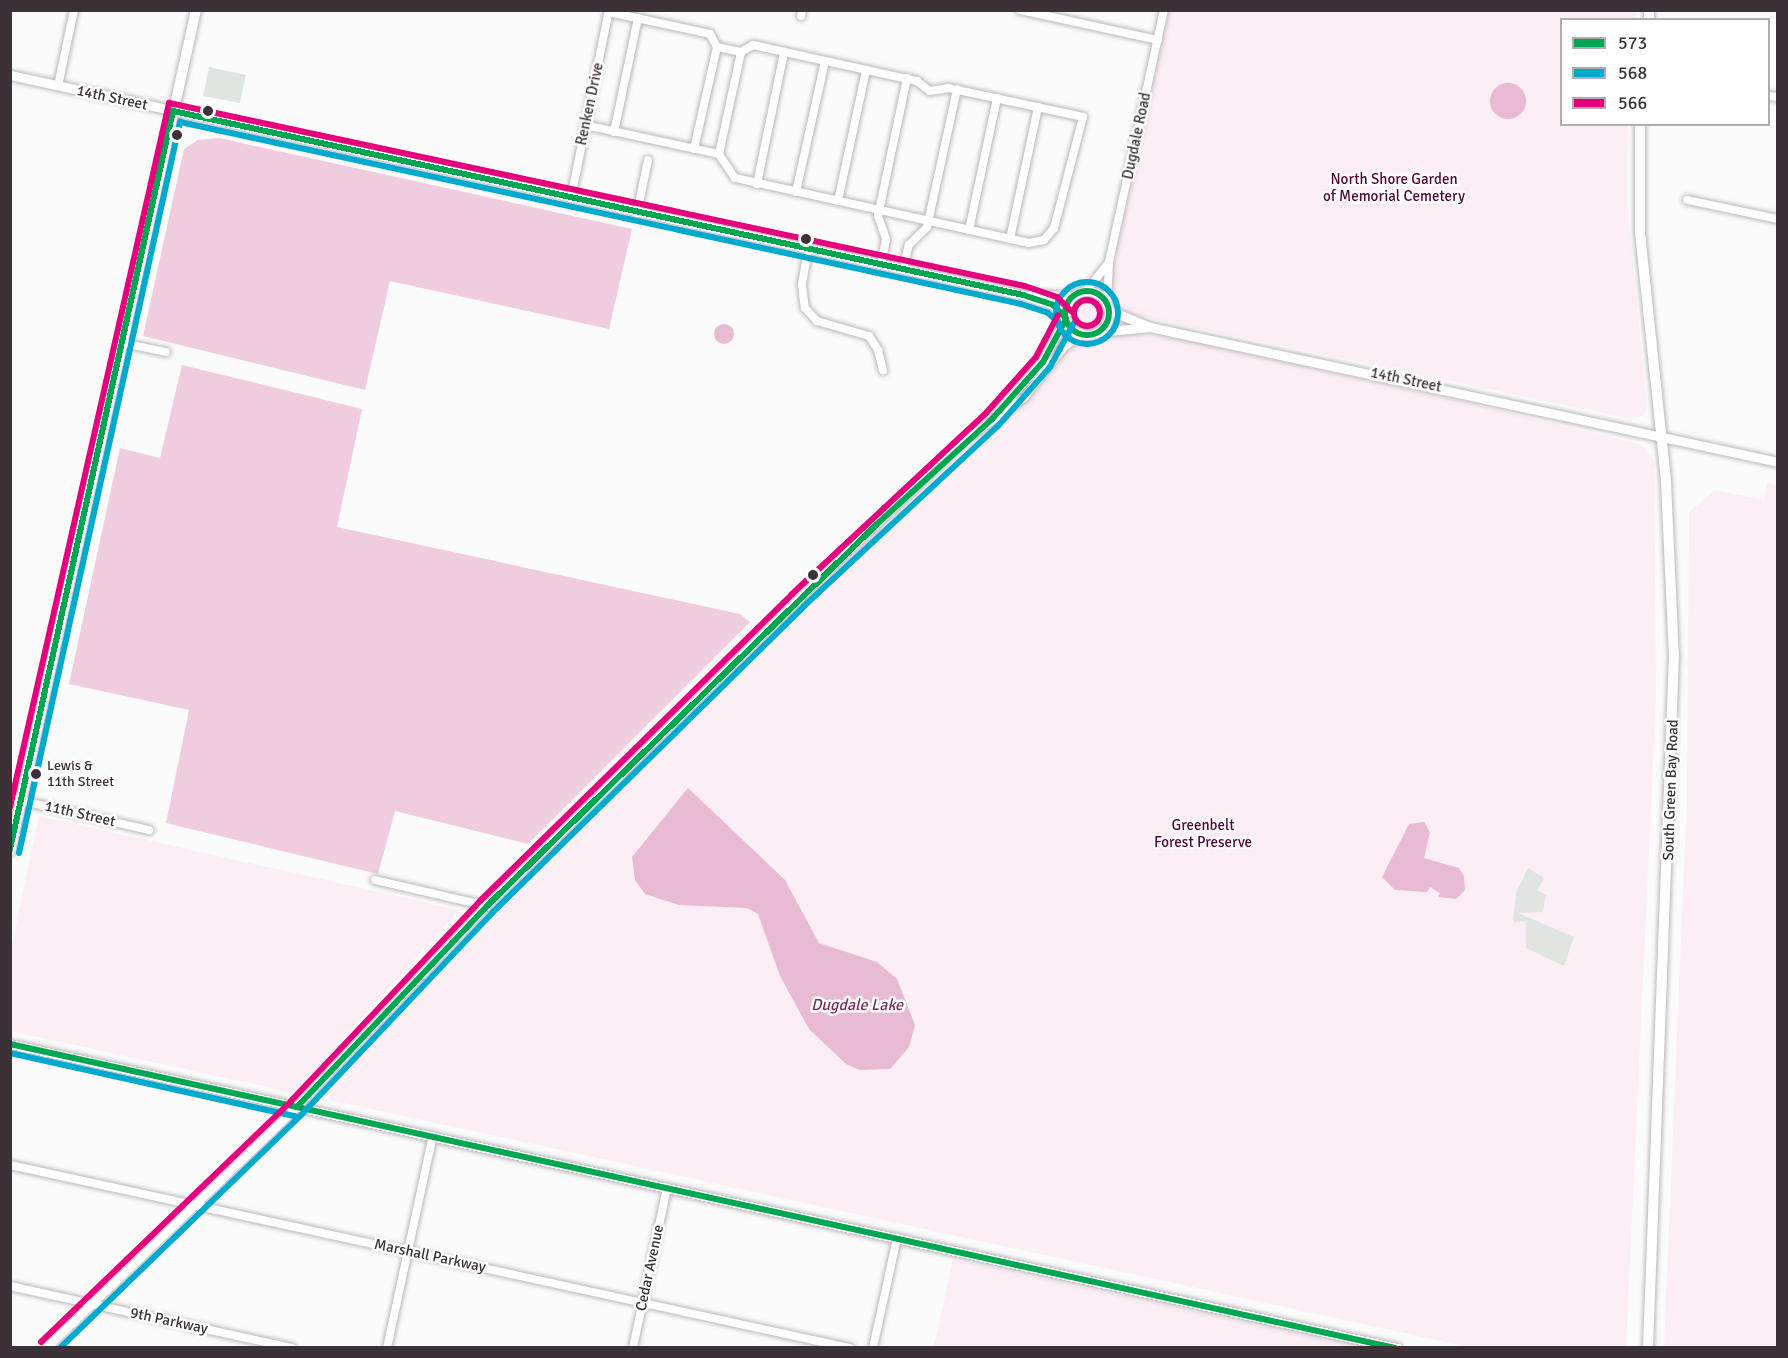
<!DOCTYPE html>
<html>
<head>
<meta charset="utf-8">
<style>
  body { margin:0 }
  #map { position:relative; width:1788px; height:1358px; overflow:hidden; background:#fbfbfb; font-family:Signika,sans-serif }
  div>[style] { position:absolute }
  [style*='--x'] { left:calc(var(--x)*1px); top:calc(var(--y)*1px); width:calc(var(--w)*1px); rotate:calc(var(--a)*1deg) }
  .green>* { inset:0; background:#fbeef4 }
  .round { border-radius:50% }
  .forest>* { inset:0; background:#efccde }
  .water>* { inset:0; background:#e8bbd3 }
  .building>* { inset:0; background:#e1e5e2 }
  .roads { filter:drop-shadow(0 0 2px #bcb7ba) drop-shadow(0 0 2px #bcb7ba) }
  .minor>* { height:8px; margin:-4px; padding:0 4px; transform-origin:4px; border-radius:4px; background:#fefefe }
  .tertiary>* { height:9px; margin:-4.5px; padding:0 4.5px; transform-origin:4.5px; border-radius:4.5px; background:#fefefe }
  .tertiary>.ring { margin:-4.5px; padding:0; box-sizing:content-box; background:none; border:9px solid #fefefe; border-radius:50% }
  .secondary>* { height:10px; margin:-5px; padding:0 5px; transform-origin:5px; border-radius:5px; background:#fefefe }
  .bus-1>* { height:6px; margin:-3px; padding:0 3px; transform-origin:3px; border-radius:3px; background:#00a651 }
  .bus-1>.ring { margin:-3px; padding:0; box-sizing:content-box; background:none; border:6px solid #00a651; border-radius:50% }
  .bus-2>* { height:6px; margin:-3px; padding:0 3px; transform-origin:3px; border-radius:3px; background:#00a9ce }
  .bus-2>.ring { margin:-3px; padding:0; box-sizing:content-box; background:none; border:6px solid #00a9ce; border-radius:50% }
  .bus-3>* { height:6px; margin:-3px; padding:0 3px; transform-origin:3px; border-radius:3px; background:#e5007d }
  .bus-3>.ring { margin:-3px; padding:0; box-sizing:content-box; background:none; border:6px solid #e5007d; border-radius:50% }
  .dots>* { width:16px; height:16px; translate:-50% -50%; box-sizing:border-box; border:3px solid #fff; border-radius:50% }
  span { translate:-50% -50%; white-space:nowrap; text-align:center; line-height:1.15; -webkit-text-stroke:5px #fff; paint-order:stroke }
  .bus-label { font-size:14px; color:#3c3137 }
  .left { translate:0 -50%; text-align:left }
  .street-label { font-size:15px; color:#3c3137 }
  .park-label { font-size:15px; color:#510537 }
  .water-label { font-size:16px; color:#7a2f5b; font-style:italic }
  .frame { position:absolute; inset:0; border:12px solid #3c3137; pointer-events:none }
  .legend { position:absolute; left:1560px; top:18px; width:210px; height:108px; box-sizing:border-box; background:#fff; border:2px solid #b1adaf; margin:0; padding:8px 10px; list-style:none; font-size:18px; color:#3c3137 }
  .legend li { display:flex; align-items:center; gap:12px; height:30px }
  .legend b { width:30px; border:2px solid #b1adaf }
</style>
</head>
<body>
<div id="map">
  <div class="green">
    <i style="clip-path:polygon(1170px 11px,1637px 11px,1637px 19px,1562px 20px,1562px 124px,1628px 125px,1627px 202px,1647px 407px,1644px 415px,1632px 419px,1120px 312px,1111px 278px)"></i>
    <i class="round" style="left:1074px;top:300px;width:26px;height:26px"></i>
    <i style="clip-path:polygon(1123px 334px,1179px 339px,1469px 403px,1642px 445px,1654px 461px,1656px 696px,1626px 1347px,1469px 1347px,330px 1100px,329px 1087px,930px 474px,1045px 384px,1072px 343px)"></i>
    <i style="clip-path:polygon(1767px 483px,1778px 485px,1777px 1347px,1664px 1347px,1687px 797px,1689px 512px,1715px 490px,1764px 500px)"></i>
    <i style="clip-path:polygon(39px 816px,459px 910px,295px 1093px,11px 1031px,11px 949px)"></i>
    <i style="clip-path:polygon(953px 1259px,1132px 1298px,1355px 1347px,934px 1347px)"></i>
  </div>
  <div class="forest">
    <i style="clip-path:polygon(219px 138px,632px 229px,609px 329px,390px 281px,365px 390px,143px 336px,184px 149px,198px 140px)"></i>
    <i style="clip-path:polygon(182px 365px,362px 409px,337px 527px,740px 614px,750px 622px,528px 844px,395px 811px,378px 874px,166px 823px,189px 710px,69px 684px,120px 448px,160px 458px)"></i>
  </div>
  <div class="water">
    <i class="round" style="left:1490px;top:83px;width:36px;height:36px"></i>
    <i class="round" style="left:714px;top:324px;width:20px;height:20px"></i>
    <i style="clip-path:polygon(688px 788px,785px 880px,819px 943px,877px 962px,897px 979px,915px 1025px,909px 1047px,890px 1069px,860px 1070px,846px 1064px,809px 1029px,780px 976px,758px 914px,747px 908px,679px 905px,645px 894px,635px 880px,632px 857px)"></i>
    <i style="clip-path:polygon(1424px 822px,1430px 832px,1424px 858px,1459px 868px,1464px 876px,1465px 890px,1456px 899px,1438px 897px,1440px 893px,1430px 887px,1427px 892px,1395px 890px,1382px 877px,1409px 824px)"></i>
  </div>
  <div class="building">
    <i style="clip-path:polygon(209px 67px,246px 75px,240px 103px,203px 96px)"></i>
    <i style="clip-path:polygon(1528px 868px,1544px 878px,1537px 890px,1546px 895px,1543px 912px,1518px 913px,1574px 937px,1564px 966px,1526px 948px,1526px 921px,1513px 922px,1516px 893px)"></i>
  </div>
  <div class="roads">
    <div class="minor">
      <i style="--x:1020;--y:10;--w:141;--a:12.3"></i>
      <i style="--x:609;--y:12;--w:103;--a:12.3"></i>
      <i style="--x:710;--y:34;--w:15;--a:62"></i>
      <i style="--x:717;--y:47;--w:25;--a:12"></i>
      <i style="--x:801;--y:16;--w:6;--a:-81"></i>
      <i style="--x:753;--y:45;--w:168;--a:12.4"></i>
      <i style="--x:917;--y:81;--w:16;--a:38"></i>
      <i style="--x:930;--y:91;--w:18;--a:-9"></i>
      <i style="--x:948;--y:88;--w:138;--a:12.1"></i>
      <i style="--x:1083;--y:117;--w:115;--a:104.6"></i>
      <i style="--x:1054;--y:228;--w:16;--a:130"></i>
      <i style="--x:1044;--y:240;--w:15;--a:169"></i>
      <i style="--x:1029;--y:243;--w:301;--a:-167.5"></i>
      <i style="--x:735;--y:178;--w:29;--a:-124"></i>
      <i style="--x:719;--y:154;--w:104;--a:-77.8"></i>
      <i style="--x:741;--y:52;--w:14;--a:-30"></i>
      <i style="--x:58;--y:86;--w:78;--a:-78.1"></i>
      <i style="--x:1768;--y:96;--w:10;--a:6"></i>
      <i style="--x:585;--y:125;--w:137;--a:12.2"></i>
      <i style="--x:614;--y:132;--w:116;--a:-78.1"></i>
      <i style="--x:694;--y:149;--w:105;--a:-77.3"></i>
      <i style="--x:757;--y:184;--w:135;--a:-78.4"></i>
      <i style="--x:796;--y:192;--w:134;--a:-77.5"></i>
      <i style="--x:571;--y:198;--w:192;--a:-78.6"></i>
      <i style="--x:1687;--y:200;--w:93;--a:11.8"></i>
      <i style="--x:838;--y:201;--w:134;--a:-77.9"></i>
      <i style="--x:637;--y:213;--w:54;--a:-78.3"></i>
      <i style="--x:969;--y:230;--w:135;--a:-78"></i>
      <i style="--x:1010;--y:239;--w:135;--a:-78"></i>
      <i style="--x:808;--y:250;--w:36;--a:100"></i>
      <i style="--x:802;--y:285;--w:23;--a:83"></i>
      <i style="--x:805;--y:308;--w:18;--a:47"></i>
      <i style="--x:817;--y:321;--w:54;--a:16.1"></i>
      <i style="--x:869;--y:336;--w:17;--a:57"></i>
      <i style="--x:878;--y:350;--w:21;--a:76"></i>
      <i style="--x:881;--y:265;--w:26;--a:-79"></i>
      <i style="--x:886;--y:239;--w:24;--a:-109"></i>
      <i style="--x:878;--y:216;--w:141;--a:-78.1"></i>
      <i style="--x:903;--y:270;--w:26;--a:-77"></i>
      <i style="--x:909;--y:245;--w:25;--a:-45"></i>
      <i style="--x:927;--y:227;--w:141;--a:-77.7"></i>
      <i style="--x:1086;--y:291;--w:35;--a:-51"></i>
      <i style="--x:1107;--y:305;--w:43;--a:-87.3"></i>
      <i style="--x:1109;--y:262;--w:258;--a:-77.7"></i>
      <i style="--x:122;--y:343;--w:45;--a:11.6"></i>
      <i style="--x:997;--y:413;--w:69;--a:-48"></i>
      <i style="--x:1043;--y:362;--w:49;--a:-61.9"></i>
      <i style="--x:10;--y:798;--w:143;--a:13"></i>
      <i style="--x:375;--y:880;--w:115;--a:13.1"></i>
      <i style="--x:10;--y:1165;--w:860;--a:12.29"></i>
      <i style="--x:10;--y:1286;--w:289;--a:12.4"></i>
      <i style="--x:47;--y:1348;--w:347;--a:-43.9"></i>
      <i style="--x:297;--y:1107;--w:277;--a:-46.6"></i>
      <i style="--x:487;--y:906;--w:436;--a:-44.5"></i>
      <i style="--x:798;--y:600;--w:231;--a:-43.8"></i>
      <i style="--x:965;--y:440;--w:72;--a:-35.4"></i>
      <i style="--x:1024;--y:398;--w:65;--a:-51.9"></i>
      <i style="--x:1064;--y:347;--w:22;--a:-36"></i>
      <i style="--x:387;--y:1348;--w:217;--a:-77.8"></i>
      <i style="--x:633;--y:1348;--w:164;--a:-78"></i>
      <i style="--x:873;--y:1348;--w:113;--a:-77.7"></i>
    </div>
    <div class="tertiary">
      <i style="--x:10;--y:75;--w:1037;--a:12.25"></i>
      <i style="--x:1023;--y:295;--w:32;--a:18"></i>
      <i style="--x:1053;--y:305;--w:17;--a:45"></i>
      <i class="ring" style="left:1065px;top:291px;width:35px;height:35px"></i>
      <i style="--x:1031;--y:295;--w:42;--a:1.4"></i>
      <i style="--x:1109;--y:310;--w:44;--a:22.5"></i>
      <i style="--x:1150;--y:327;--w:642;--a:12.13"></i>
      <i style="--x:1099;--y:332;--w:51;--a:-5.6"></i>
      <i style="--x:10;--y:1044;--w:1420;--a:12.36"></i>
    </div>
    <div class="secondary">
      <i style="--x:1649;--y:20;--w:10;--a:-90"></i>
      <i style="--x:1640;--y:124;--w:109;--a:90"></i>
      <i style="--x:1640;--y:233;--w:250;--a:84"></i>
      <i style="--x:1666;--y:482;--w:173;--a:87.4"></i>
      <i style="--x:1674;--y:655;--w:693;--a:92.15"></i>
      <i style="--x:10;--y:851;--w:861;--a:-77.53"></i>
    </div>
  </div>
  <div class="bus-1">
    <i class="ring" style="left:1065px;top:291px;width:38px;height:38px"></i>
    <i style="--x:10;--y:849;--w:756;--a:-77.55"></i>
    <i style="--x:173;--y:111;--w:870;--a:12.21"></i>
    <i style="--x:1023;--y:295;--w:32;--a:18"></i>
    <i style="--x:1053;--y:305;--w:17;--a:45"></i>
    <i style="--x:10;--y:1044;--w:1418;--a:12.38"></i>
    <i style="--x:297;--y:1107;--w:277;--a:-46.6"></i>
    <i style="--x:487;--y:906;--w:545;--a:-44.4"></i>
    <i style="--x:876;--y:525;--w:157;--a:-42.4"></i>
    <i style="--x:992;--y:419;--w:76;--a:-48.2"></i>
    <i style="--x:1043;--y:362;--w:49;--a:-61.9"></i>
  </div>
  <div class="bus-2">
    <i class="ring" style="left:1056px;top:282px;width:56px;height:56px"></i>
    <i style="--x:19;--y:853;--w:749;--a:-77.58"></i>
    <i style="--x:180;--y:122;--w:860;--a:12.21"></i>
    <i style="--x:1021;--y:304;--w:28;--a:18"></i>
    <i style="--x:1048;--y:313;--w:15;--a:42"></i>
    <i style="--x:10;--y:1053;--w:292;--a:12.5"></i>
    <i style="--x:60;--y:1348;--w:338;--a:-44"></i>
    <i style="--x:303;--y:1113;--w:277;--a:-46.6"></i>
    <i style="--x:493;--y:912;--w:436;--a:-44.5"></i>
    <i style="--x:804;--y:606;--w:265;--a:-42.9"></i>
    <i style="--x:998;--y:426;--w:79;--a:-48.6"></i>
    <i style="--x:1050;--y:367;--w:50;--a:-61.4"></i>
  </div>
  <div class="bus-3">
    <i class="ring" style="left:1074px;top:300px;width:20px;height:20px"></i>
    <i style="--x:10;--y:807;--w:722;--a:-77.27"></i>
    <i style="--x:169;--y:103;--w:875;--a:12.07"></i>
    <i style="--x:1025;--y:286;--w:34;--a:19"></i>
    <i style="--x:1057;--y:297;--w:20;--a:45"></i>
    <i style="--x:41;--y:1342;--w:347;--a:-43.9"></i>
    <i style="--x:291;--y:1101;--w:277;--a:-46.6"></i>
    <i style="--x:481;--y:900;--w:436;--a:-44.5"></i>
    <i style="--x:792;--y:594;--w:265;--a:-43"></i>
    <i style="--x:986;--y:413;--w:75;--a:-48.2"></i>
    <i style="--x:1036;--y:357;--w:47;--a:-62.4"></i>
  </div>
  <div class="dots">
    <i style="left:208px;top:111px;background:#3c3137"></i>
    <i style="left:177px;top:135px;background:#3c3137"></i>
    <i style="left:806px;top:239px;background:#3c3137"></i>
    <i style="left:813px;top:575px;background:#3c3137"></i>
    <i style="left:36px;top:774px;background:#3c3137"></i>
  </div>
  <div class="bus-label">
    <span class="left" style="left:47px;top:774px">Lewis &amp;<br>11th Street</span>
  </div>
  <div class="street-label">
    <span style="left:112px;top:98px;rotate:12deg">14th Street</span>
    <span style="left:590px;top:104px;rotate:-78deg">Renken Drive</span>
    <span style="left:1137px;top:136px;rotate:-78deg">Dugdale Road</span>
    <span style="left:1406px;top:380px;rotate:12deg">14th Street</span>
    <span style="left:1671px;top:790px;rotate:-88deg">South Green Bay Road</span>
    <span style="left:80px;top:814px;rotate:13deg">11th Street</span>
    <span style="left:430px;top:1256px;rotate:12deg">Marshall Parkway</span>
    <span style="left:650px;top:1268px;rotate:-78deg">Cedar Avenue</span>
    <span style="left:169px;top:1321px;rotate:12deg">9th Parkway</span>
  </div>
  <div class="park-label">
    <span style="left:1394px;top:188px">North Shore Garden<br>of Memorial Cemetery</span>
    <span style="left:1203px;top:834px">Greenbelt<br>Forest Preserve</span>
  </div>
  <div class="water-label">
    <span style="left:857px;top:1005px">Dugdale Lake</span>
  </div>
  <div class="frame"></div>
  <ul class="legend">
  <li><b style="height:8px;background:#00a651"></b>573</li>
  <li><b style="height:8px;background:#00a9ce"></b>568</li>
  <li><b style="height:8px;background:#e5007d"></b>566</li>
  </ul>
</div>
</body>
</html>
